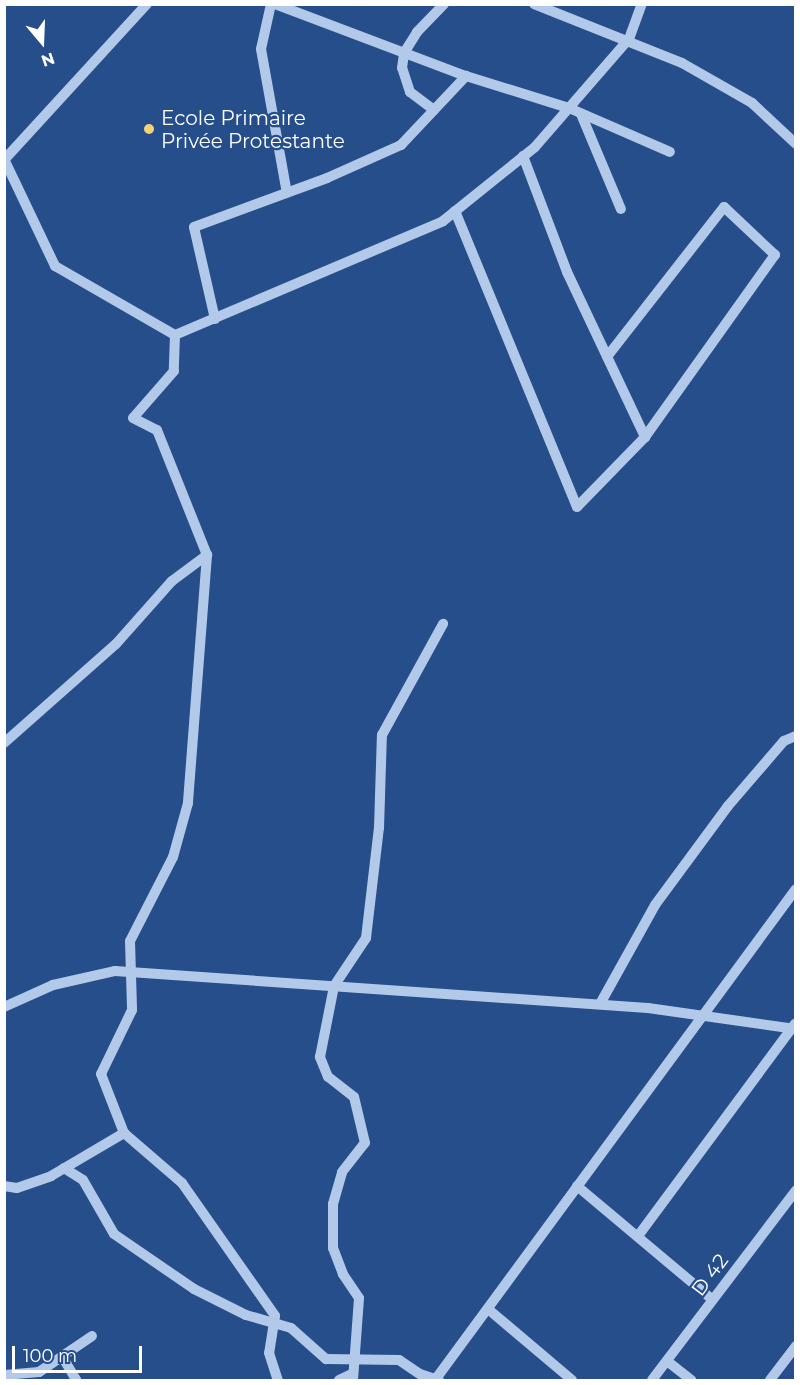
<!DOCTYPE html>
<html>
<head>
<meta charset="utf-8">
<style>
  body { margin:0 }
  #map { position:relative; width:800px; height:1385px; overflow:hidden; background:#254e8a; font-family:Montserrat,sans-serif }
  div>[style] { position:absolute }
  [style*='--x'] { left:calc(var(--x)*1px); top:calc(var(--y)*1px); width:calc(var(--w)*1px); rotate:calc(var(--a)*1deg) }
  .minor>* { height:10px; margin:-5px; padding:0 5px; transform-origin:5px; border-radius:5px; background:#b2c9ea }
  .dots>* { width:16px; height:16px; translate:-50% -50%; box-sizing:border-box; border:3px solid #254e8a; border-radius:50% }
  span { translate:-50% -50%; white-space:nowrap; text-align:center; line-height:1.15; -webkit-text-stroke:4.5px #254e8a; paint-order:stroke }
  .poi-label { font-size:20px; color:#fff }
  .left { translate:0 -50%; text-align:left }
  .street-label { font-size:20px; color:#fff }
  .frame { position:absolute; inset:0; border:6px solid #fff; pointer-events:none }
  .north { position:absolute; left:12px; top:12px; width:60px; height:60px; -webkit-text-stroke:4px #254e8a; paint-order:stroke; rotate:161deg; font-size:16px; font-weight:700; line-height:24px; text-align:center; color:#fff }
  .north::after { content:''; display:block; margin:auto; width:21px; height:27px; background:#fff; clip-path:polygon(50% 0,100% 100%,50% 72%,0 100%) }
  .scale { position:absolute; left:12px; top:1346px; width:130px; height:27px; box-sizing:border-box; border:3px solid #fff; border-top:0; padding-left:8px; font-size:18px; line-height:21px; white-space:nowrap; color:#fff; -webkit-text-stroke:4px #254e8a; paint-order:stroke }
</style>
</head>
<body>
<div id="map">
  <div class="minor">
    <i style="--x:271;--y:4;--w:46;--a:102.5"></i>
    <i style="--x:261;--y:49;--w:146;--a:79.8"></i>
    <i style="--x:275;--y:4;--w:204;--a:20.7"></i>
    <i style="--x:466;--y:76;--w:108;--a:17.3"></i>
    <i style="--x:569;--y:108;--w:110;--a:23.5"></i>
    <i style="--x:534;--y:4;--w:159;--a:21.7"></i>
    <i style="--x:682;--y:63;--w:81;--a:29.7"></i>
    <i style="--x:752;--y:103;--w:60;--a:43"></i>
    <i style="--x:434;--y:110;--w:30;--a:-143"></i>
    <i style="--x:410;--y:92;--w:25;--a:-108"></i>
    <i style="--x:402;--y:68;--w:15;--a:-82"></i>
    <i style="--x:404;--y:53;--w:25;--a:-58"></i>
    <i style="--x:417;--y:32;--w:39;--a:-46"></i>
    <i style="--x:581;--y:114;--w:103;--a:67.2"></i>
    <i style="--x:523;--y:156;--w:124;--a:69.2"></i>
    <i style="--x:567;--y:272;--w:183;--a:64.7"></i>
    <i style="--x:4;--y:159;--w:119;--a:64.5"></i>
    <i style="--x:55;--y:266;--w:138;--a:29.9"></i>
    <i style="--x:175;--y:335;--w:291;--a:-23"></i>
    <i style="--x:443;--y:221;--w:118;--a:-38.8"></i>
    <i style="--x:535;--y:147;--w:143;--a:-49"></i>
    <i style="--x:629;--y:39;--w:37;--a:-70"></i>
    <i style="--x:4;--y:160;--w:212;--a:-47.5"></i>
    <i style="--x:455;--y:211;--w:320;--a:67.6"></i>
    <i style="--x:577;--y:507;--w:98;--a:-45.8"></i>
    <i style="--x:645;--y:437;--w:224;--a:-54.5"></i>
    <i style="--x:775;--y:255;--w:70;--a:-136.7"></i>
    <i style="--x:724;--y:207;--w:190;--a:128"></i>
    <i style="--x:215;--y:319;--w:94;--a:-102.9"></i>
    <i style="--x:194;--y:227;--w:142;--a:-20.2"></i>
    <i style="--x:327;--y:178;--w:81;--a:-24"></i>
    <i style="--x:401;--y:145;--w:95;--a:-46.7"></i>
    <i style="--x:175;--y:335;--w:36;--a:92"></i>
    <i style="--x:174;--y:371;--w:62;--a:131.1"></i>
    <i style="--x:133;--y:418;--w:27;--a:27"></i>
    <i style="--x:157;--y:430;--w:135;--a:68.2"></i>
    <i style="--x:207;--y:555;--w:249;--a:94.4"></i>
    <i style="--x:188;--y:803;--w:56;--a:105.5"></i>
    <i style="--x:173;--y:857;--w:94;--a:117.1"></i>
    <i style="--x:130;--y:941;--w:69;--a:88.3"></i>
    <i style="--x:132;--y:1010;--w:71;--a:115.8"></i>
    <i style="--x:101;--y:1074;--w:63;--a:68.7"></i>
    <i style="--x:124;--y:1133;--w:77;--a:40.8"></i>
    <i style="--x:182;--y:1183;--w:162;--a:55"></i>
    <i style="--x:275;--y:1316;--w:37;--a:99"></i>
    <i style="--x:269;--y:1353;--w:28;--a:72"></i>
    <i style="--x:4;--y:743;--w:149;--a:-41.5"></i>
    <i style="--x:116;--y:644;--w:84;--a:-48.4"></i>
    <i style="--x:172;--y:581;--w:44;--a:-36.6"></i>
    <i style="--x:600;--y:1004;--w:113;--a:-60.9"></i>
    <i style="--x:655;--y:905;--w:123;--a:-53.6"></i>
    <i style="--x:728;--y:806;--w:86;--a:-49.3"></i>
    <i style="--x:784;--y:741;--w:13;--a:-23"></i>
    <i style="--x:4;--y:1007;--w:54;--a:-24.2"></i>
    <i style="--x:53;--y:985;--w:64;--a:-12.7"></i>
    <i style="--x:115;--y:971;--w:534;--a:3.97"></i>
    <i style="--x:648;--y:1008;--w:149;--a:8.1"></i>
    <i style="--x:64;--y:1168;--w:22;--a:32"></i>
    <i style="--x:83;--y:1180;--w:62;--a:60.1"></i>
    <i style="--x:114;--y:1234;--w:97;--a:34.5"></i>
    <i style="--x:194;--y:1289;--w:58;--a:26.6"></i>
    <i style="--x:246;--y:1315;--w:47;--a:16.1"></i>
    <i style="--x:291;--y:1328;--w:47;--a:41.5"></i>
    <i style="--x:326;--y:1359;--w:73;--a:0.8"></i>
    <i style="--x:399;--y:1360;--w:25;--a:34"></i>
    <i style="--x:420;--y:1374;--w:20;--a:18"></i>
    <i style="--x:4;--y:1186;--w:13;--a:9"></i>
    <i style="--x:17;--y:1188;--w:36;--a:-19"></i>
    <i style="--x:51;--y:1176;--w:85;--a:-30.5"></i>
    <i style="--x:577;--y:1186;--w:177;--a:40"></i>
    <i style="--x:638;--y:1236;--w:264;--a:-53.5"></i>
    <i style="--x:488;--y:1309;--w:110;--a:40.2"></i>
    <i style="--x:63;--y:1358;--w:26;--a:59"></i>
    <i style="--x:667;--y:1361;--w:31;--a:38"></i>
    <i style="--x:4;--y:1375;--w:35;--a:-5"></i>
    <i style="--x:39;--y:1372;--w:64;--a:-34.2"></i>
    <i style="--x:339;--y:1380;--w:14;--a:-25"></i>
    <i style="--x:353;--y:1380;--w:82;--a:-85.8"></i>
    <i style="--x:359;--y:1298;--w:29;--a:-124"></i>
    <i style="--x:343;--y:1274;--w:28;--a:-111"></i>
    <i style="--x:333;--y:1248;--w:44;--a:-90"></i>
    <i style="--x:333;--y:1204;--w:33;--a:-74"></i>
    <i style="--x:342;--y:1172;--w:37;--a:-52"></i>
    <i style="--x:365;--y:1143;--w:47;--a:-103.4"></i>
    <i style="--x:354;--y:1097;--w:33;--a:-142"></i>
    <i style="--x:328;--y:1077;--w:22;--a:-112"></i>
    <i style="--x:320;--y:1057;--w:72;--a:-78.8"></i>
    <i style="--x:334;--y:986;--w:58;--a:-56.3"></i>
    <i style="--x:366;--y:938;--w:111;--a:-83.3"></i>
    <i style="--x:379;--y:828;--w:93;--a:-88.2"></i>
    <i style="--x:382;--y:735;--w:127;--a:-61.2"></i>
    <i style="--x:435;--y:1380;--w:609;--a:-53.68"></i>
    <i style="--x:652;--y:1380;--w:238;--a:-52.8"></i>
    <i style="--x:770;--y:1380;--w:43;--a:-52.6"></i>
  </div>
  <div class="dots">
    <i style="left:149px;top:129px;background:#f4d376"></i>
  </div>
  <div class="poi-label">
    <span class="left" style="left:161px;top:130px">Ecole Primaire<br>Privée Protestante</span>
  </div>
  <div class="street-label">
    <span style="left:710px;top:1275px;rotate:-53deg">D 42</span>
  </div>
  <div class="frame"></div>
  <div class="north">N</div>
  <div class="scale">100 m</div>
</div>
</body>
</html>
